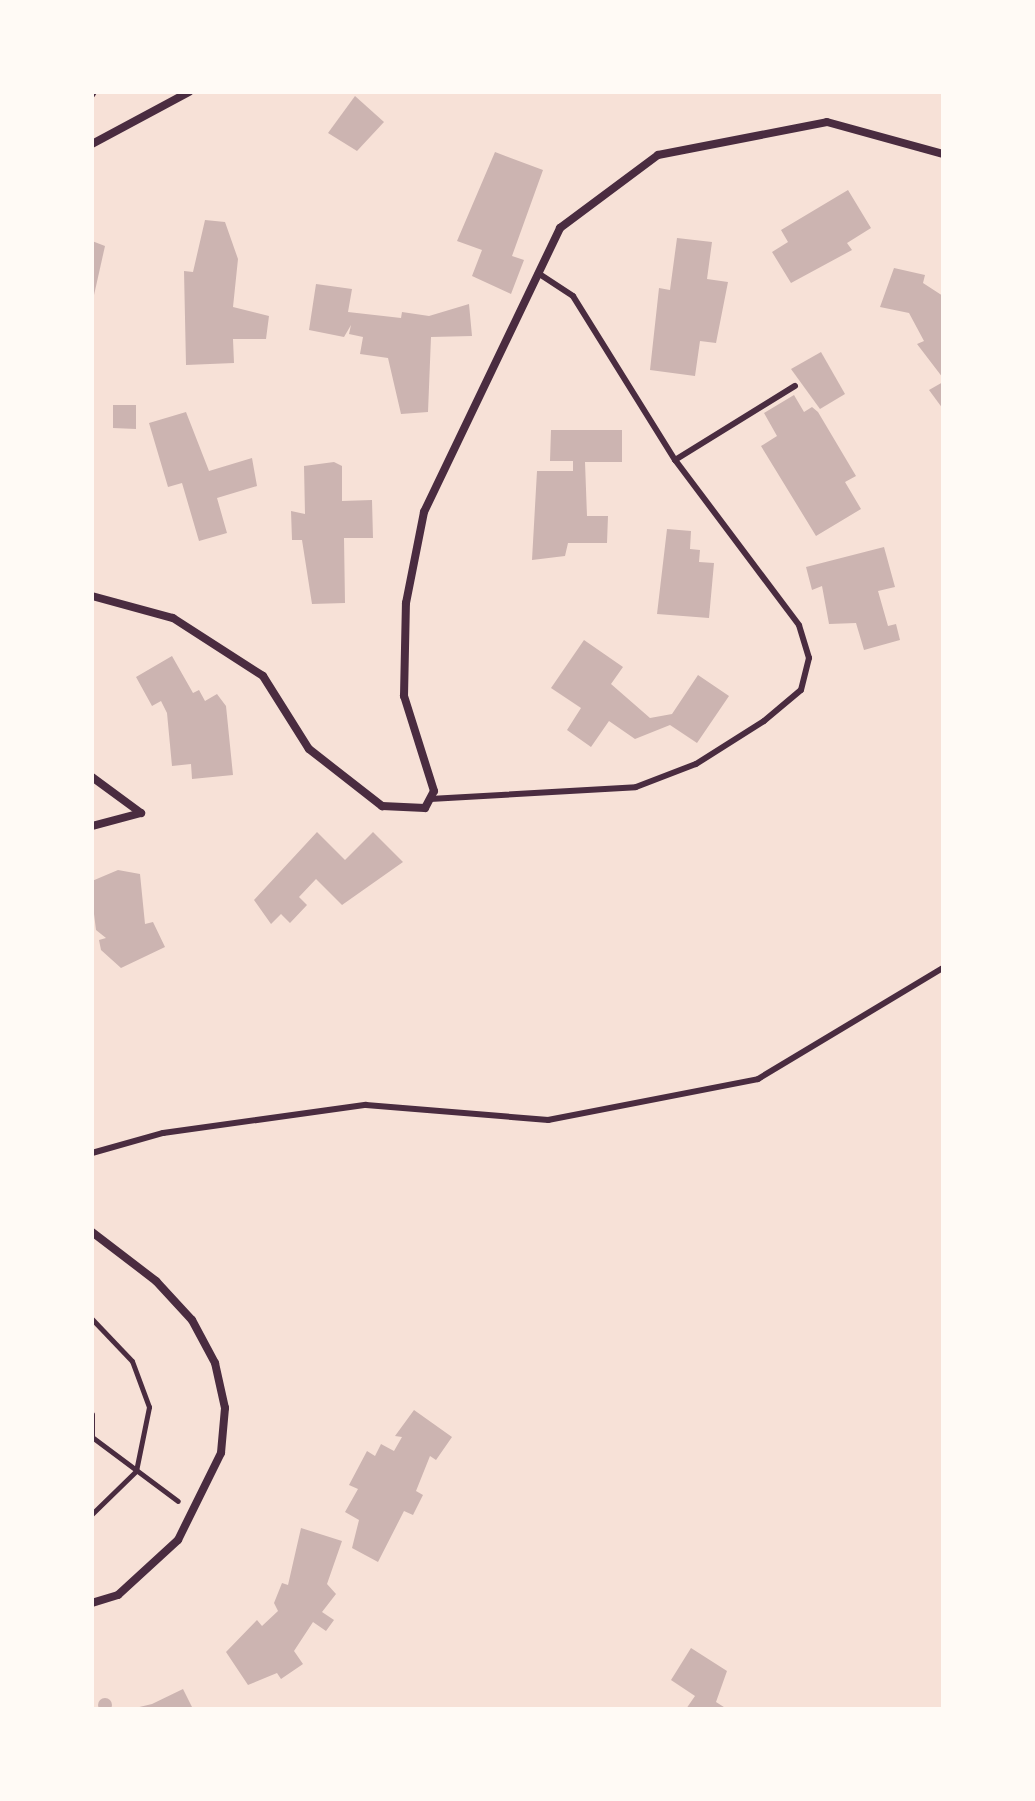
<!DOCTYPE html>
<html>
<head>
<meta charset="utf-8">
<style>
  body { margin:0 }
  #map { position:relative; width:1035px; height:1801px; overflow:hidden; background:#f7e1d7; font-family:"IBM Plex Sans",sans-serif }
  div>[style] { position:absolute }
  [style*='--x'] { left:calc(var(--x)*1px); top:calc(var(--y)*1px); width:calc(var(--w)*1px); rotate:calc(var(--a)*1deg) }
  .building>* { inset:0; background:#ccb4b1 }
  .round { border-radius:50% }
  .path>* { height:5px; margin:-2.5px; padding:0 2.5px; transform-origin:2.5px; border-radius:2.5px; background:#4a2c40 }
  .service>* { height:6px; margin:-3px; padding:0 3px; transform-origin:3px; border-radius:3px; background:#4a2c40 }
  .minor>* { height:8px; margin:-4px; padding:0 4px; transform-origin:4px; border-radius:4px; background:#4a2c40 }
  span { translate:-50% -50%; white-space:nowrap; text-align:center; line-height:1.15; -webkit-text-stroke:8px #fffaf5; paint-order:stroke }
  .frame { position:absolute; inset:0; border:94px solid #fffaf5; pointer-events:none }
</style>
</head>
<body>
<div id="map">
  <div class="building">
    <i style="clip-path:polygon(355px 96px,384px 122px,357px 151px,328px 133px)"></i>
    <i style="clip-path:polygon(495px 152px,543px 170px,512px 256px,524px 260px,511px 294px,472px 276px,482px 250px,457px 241px)"></i>
    <i style="clip-path:polygon(848px 190px,871px 228px,847px 243px,852px 250px,791px 283px,772px 252px,788px 242px,781px 230px)"></i>
    <i style="clip-path:polygon(205px 220px,225px 222px,238px 259px,233px 307px,269px 316px,266px 339px,233px 339px,234px 363px,186px 365px,184px 271px,193px 272px)"></i>
    <i style="clip-path:polygon(677px 238px,712px 242px,707px 279px,728px 282px,716px 343px,700px 341px,695px 376px,650px 370px,659px 288px,670px 290px)"></i>
    <i style="clip-path:polygon(92px 241px,105px 246px,92px 304px)"></i>
    <i style="clip-path:polygon(894px 268px,925px 275px,923px 283px,943px 296px,943px 378px,917px 344px,924px 341px,909px 313px,880px 307px)"></i>
    <i style="clip-path:polygon(316px 284px,352px 289px,348px 312px,401px 318px,402px 312px,429px 316px,469px 304px,472px 336px,431px 337px,428px 412px,401px 414px,388px 358px,360px 354px,363px 337px,349px 334px,351px 325px,344px 337px,309px 330px)"></i>
    <i style="clip-path:polygon(821px 352px,845px 394px,820px 409px,791px 369px)"></i>
    <i style="clip-path:polygon(943px 382px,943px 409px,929px 390px)"></i>
    <i style="clip-path:polygon(794px 395px,804px 412px,812px 407px,818px 412px,856px 476px,845px 482px,861px 509px,816px 536px,761px 446px,777px 436px,764px 413px)"></i>
    <i style="clip-path:polygon(113px 405px,136px 405px,136px 429px,113px 428px)"></i>
    <i style="clip-path:polygon(186px 412px,209px 471px,252px 458px,257px 486px,217px 498px,227px 533px,199px 541px,182px 483px,168px 487px,149px 423px)"></i>
    <i style="clip-path:polygon(551px 430px,622px 430px,622px 462px,585px 462px,587px 516px,608px 516px,607px 543px,568px 543px,565px 556px,532px 560px,537px 471px,573px 471px,573px 461px,550px 461px)"></i>
    <i style="clip-path:polygon(334px 462px,342px 466px,342px 501px,372px 500px,373px 538px,344px 538px,345px 603px,312px 604px,302px 540px,292px 540px,291px 511px,305px 514px,304px 466px)"></i>
    <i style="clip-path:polygon(667px 529px,691px 531px,690px 549px,700px 550px,699px 562px,714px 563px,709px 618px,657px 614px)"></i>
    <i style="clip-path:polygon(884px 547px,895px 587px,878px 591px,888px 626px,896px 624px,900px 640px,864px 650px,856px 623px,829px 624px,822px 586px,812px 590px,806px 567px)"></i>
    <i style="clip-path:polygon(584px 640px,623px 667px,611px 684px,650px 718px,672px 714px,698px 675px,729px 696px,697px 743px,670px 725px,635px 739px,609px 721px,591px 747px,567px 730px,581px 708px,551px 688px)"></i>
    <i style="clip-path:polygon(172px 656px,193px 693px,199px 690px,205px 701px,217px 694px,226px 706px,233px 775px,192px 779px,191px 764px,172px 766px,167px 713px,161px 701px,152px 706px,136px 677px)"></i>
    <i style="clip-path:polygon(317px 832px,345px 860px,373px 832px,403px 862px,342px 905px,316px 879px,299px 897px,307px 905px,290px 923px,281px 914px,271px 924px,254px 900px)"></i>
    <i style="clip-path:polygon(118px 870px,140px 874px,145px 924px,153px 922px,165px 947px,121px 968px,101px 950px,99px 940px,106px 938px,96px 930px,92px 898px,92px 881px)"></i>
    <i style="clip-path:polygon(414px 1410px,452px 1437px,436px 1460px,430px 1456px,416px 1491px,423px 1495px,413px 1515px,404px 1511px,378px 1562px,352px 1548px,359px 1520px,345px 1512px,358px 1489px,349px 1485px,367px 1451px,375px 1456px,381px 1444px,394px 1451px,402px 1437px,395px 1436px)"></i>
    <i style="clip-path:polygon(301px 1528px,342px 1541px,327px 1584px,336px 1594px,322px 1612px,334px 1620px,326px 1631px,313px 1622px,294px 1651px,303px 1664px,281px 1679px,277px 1673px,248px 1685px,226px 1652px,257px 1620px,262px 1626px,278px 1611px,274px 1603px,282px 1583px,288px 1585px)"></i>
    <i style="clip-path:polygon(691px 1648px,727px 1671px,716px 1702px,727px 1709px,686px 1709px,695px 1696px,671px 1680px)"></i>
    <i style="clip-path:polygon(183px 1689px,193px 1709px,131px 1709px,152px 1704px)"></i>
    <i class="round" style="left:98px;top:1698px;width:14px;height:14px"></i>
  </div>
  <div class="path">
    <i style="--x:92;--y:1319;--w:58;--a:46.4"></i>
    <i style="--x:132;--y:1361;--w:49;--a:69.7"></i>
    <i style="--x:149;--y:1407;--w:65;--a:101.5"></i>
    <i style="--x:136;--y:1471;--w:62;--a:135.7"></i>
    <i style="--x:92;--y:1414;--w:23;--a:90"></i>
    <i style="--x:92;--y:1437;--w:107;--a:36.7"></i>
  </div>
  <div class="service">
    <i style="--x:92;--y:95;--w:4;--a:-56"></i>
    <i style="--x:675;--y:460;--w:141;--a:-31.7"></i>
    <i style="--x:430;--y:799;--w:206;--a:-3.3"></i>
    <i style="--x:636;--y:787;--w:64;--a:-21"></i>
    <i style="--x:696;--y:764;--w:80;--a:-32.3"></i>
    <i style="--x:764;--y:721;--w:48;--a:-40"></i>
    <i style="--x:801;--y:690;--w:33;--a:-76"></i>
    <i style="--x:809;--y:658;--w:34;--a:-107"></i>
    <i style="--x:799;--y:625;--w:206;--a:-126.9"></i>
    <i style="--x:675;--y:460;--w:193;--a:-121.9"></i>
    <i style="--x:573;--y:296;--w:42;--a:-146.7"></i>
    <i style="--x:92;--y:1153;--w:74;--a:-15.7"></i>
    <i style="--x:163;--y:1133;--w:205;--a:-7.9"></i>
    <i style="--x:366;--y:1105;--w:183;--a:4.7"></i>
    <i style="--x:548;--y:1120;--w:214;--a:-11"></i>
    <i style="--x:758;--y:1079;--w:216;--a:-31"></i>
  </div>
  <div class="minor">
    <i style="--x:92;--y:144;--w:110;--a:-28.2"></i>
    <i style="--x:92;--y:596;--w:84;--a:15.2"></i>
    <i style="--x:173;--y:618;--w:107;--a:32.8"></i>
    <i style="--x:263;--y:676;--w:86;--a:57.8"></i>
    <i style="--x:309;--y:749;--w:93;--a:38"></i>
    <i style="--x:382;--y:806;--w:43;--a:2.7"></i>
    <i style="--x:425;--y:808;--w:19;--a:-62"></i>
    <i style="--x:434;--y:791;--w:100;--a:-107.5"></i>
    <i style="--x:404;--y:696;--w:93;--a:-88.8"></i>
    <i style="--x:406;--y:603;--w:93;--a:-78.8"></i>
    <i style="--x:424;--y:512;--w:315;--a:-64.4"></i>
    <i style="--x:560;--y:228;--w:122;--a:-36.7"></i>
    <i style="--x:658;--y:155;--w:172;--a:-11"></i>
    <i style="--x:827;--y:122;--w:120;--a:15.4"></i>
    <i style="--x:92;--y:777;--w:61;--a:36.3"></i>
    <i style="--x:141;--y:813;--w:51;--a:165.1"></i>
    <i style="--x:92;--y:1232;--w:81;--a:37.4"></i>
    <i style="--x:156;--y:1281;--w:53;--a:47.3"></i>
    <i style="--x:192;--y:1320;--w:49;--a:61.9"></i>
    <i style="--x:215;--y:1363;--w:46;--a:77.5"></i>
    <i style="--x:225;--y:1408;--w:45;--a:95.1"></i>
    <i style="--x:221;--y:1453;--w:97;--a:116.3"></i>
    <i style="--x:178;--y:1540;--w:81;--a:137.5"></i>
    <i style="--x:118;--y:1595;--w:27;--a:163"></i>
  </div>
  <div class="frame"></div>
</div>
</body>
</html>
